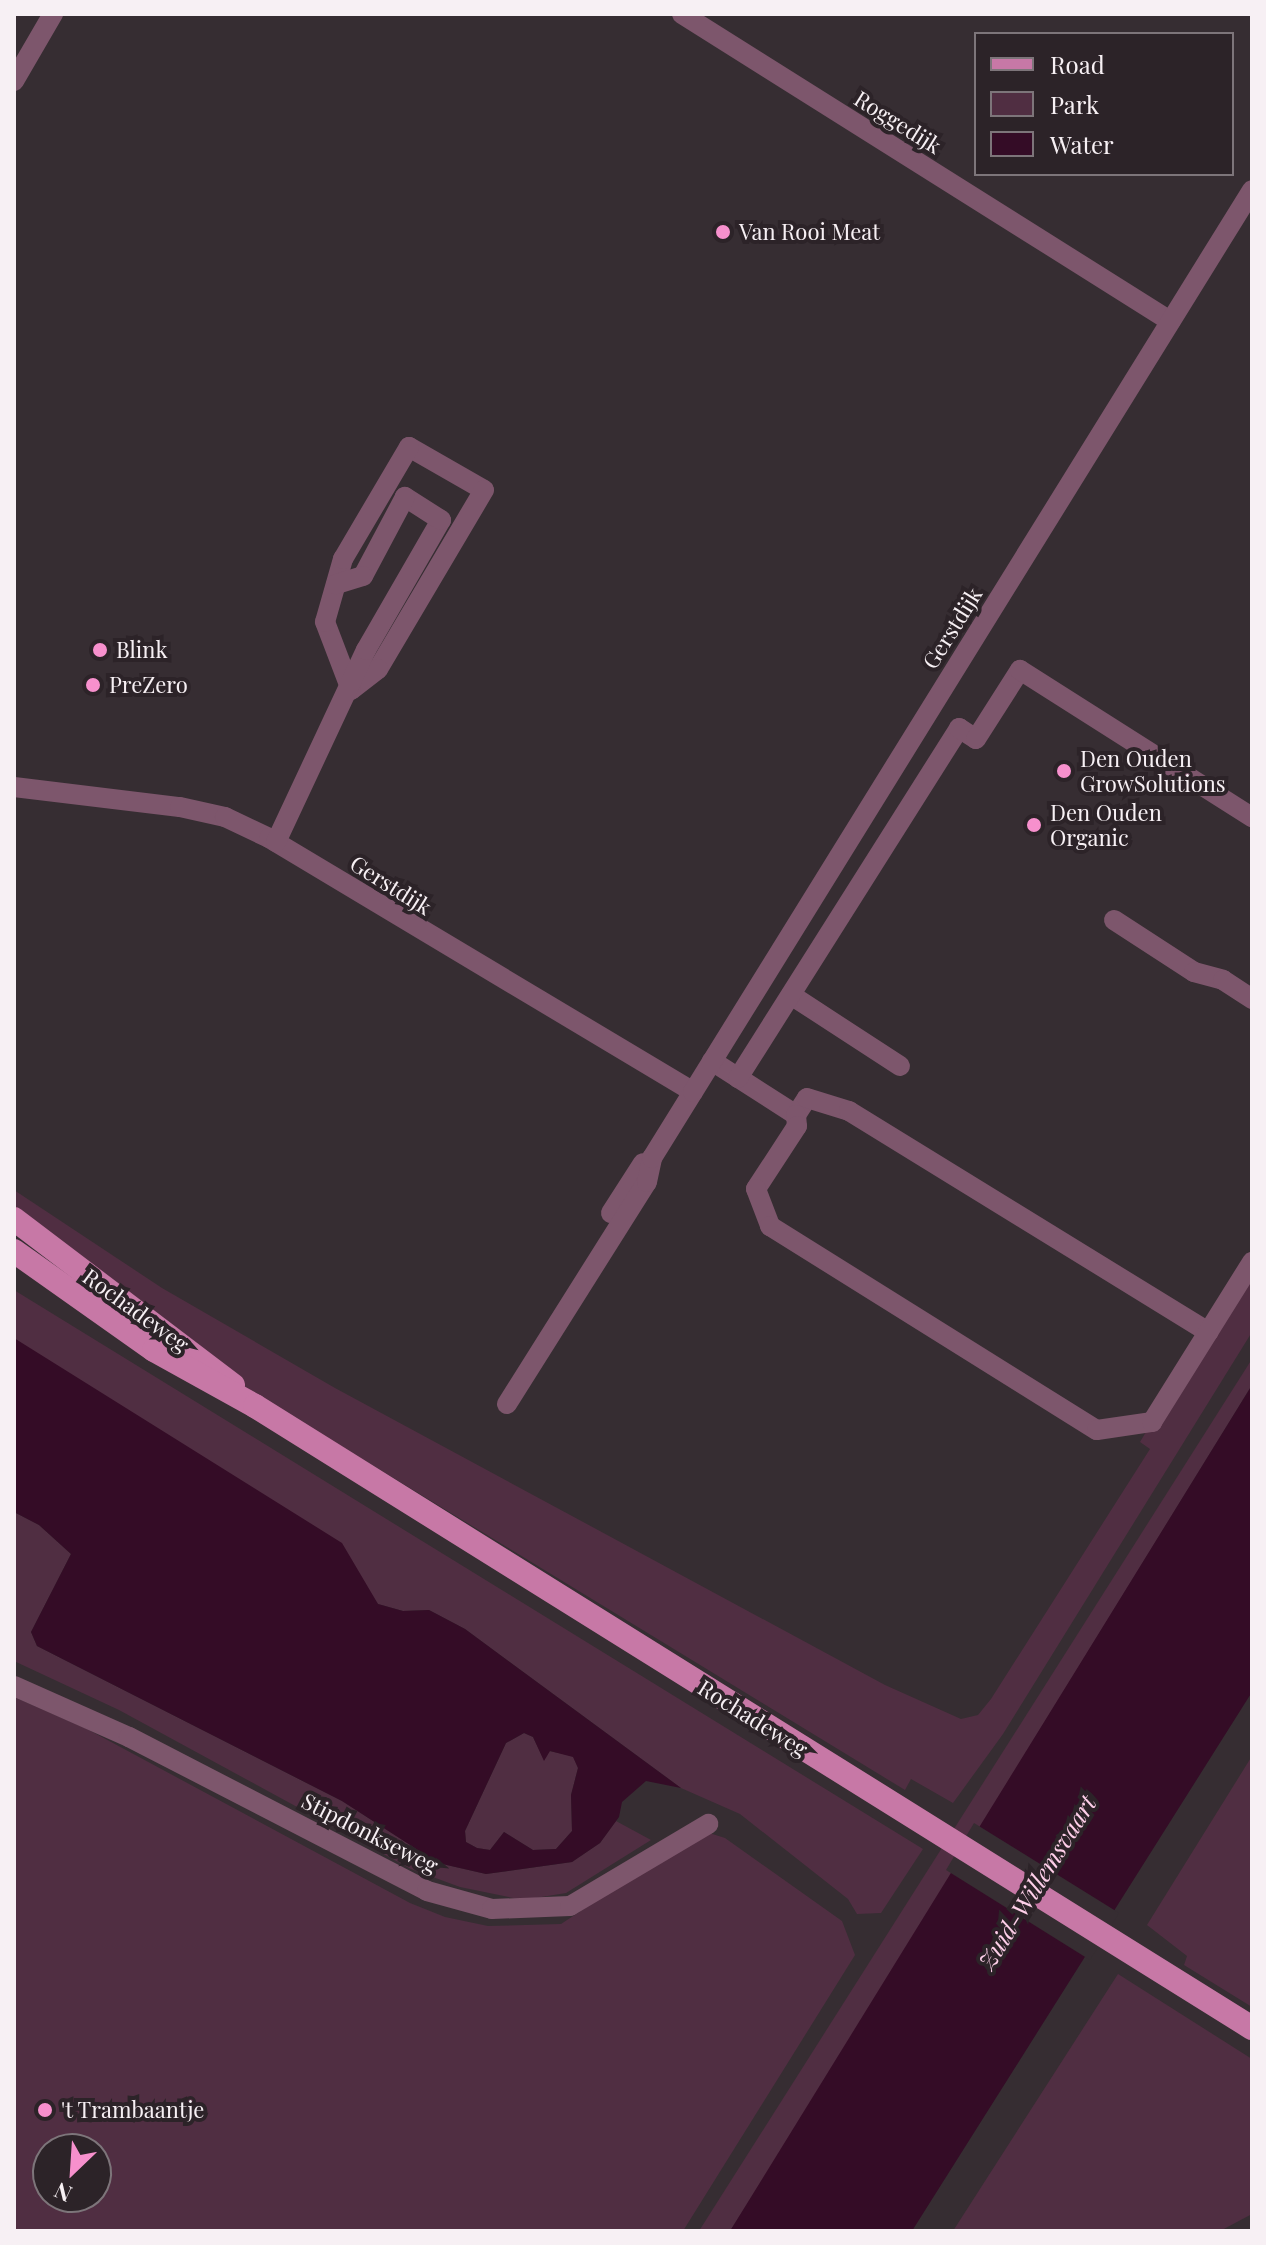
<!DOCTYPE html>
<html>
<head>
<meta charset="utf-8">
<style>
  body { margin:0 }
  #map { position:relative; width:1266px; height:2245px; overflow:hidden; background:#362d32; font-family:"Playfair Display",serif }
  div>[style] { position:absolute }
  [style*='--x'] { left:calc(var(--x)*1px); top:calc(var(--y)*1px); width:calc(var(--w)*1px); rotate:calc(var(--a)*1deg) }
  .green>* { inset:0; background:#502e42 }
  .water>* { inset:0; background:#340c26 }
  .pier>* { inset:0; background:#362d32 }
  .minor>* { height:20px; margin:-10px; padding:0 10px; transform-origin:10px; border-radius:10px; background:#7d566c }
  .major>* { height:24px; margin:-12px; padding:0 12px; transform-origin:12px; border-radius:12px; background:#c778a6 }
  .dots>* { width:22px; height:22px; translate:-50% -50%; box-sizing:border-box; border:4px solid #2c2328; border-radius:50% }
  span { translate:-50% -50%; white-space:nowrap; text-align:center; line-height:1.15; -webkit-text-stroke:8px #2c2328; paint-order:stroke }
  .street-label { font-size:22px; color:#f7f0f4 }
  .poi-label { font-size:22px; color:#f7f0f4 }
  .left { translate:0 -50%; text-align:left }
  .water-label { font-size:24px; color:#fecfe9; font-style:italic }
  .frame { position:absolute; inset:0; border:16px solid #f7f0f4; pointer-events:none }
  .legend { position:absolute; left:974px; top:32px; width:260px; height:144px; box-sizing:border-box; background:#2c2328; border:2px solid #7d757a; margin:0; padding:10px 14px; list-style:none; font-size:24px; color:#f7f0f4 }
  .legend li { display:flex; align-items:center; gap:16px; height:40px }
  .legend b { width:40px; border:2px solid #7d757a }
  .north { position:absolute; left:32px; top:2133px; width:80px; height:80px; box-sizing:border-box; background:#2c2328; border:2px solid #7d757a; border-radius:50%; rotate:205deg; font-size:22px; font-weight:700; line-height:32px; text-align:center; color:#f7f0f4 }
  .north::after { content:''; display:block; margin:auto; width:28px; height:36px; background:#f790cd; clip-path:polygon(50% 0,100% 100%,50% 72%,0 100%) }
</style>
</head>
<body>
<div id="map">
  <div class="green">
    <i style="clip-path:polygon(14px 1190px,162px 1288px,335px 1388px,885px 1685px,961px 1719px,978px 1715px,991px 1699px,1150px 1449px,1140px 1442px,1252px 1253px,1252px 1332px,1003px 1734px,953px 1803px,911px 1779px,905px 1790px,246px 1388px,14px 1209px)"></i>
    <i style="clip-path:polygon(14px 1290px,923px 1849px,881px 1913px,857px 1914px,848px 1899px,740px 1814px,681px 1788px,465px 1629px,429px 1610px,403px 1611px,378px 1604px,360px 1580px,14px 1338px)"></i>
    <i style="clip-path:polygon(1252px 1359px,1252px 1385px,772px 2166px,730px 2231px,699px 2231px)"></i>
    <i style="clip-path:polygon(14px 1512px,39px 1525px,71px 1554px,31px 1632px,37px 1646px,342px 1801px,438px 1863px,486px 1874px,572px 1862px,600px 1843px,616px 1821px,651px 1840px,566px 1893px,523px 1900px,460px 1887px,411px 1869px,119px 1710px,14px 1661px)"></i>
    <i style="clip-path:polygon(evenodd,14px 1697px,87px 1729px,410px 1903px,445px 1917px,488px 1926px,561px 1924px,703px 1831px,725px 1838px,842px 1921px,855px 1955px,683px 2231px,14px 2231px,14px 1697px,48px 2149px,96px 2149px,96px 2197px,48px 2197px,48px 2149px)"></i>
    <i style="clip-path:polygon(524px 1733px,533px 1737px,544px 1760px,549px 1751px,573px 1756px,578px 1768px,571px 1795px,572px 1831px,556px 1849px,533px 1850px,504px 1832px,490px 1850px,477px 1848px,466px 1842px,465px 1831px,506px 1743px)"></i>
    <i style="clip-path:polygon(1252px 1756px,1252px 2007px,1184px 1965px,1187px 1956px,1147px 1925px)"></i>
    <i style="clip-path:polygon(1118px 1974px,1252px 2059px,1252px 2214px,1220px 2231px,953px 2231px)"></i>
  </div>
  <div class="water">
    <i style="clip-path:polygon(evenodd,14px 1338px,342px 1543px,378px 1604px,403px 1611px,429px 1610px,465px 1629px,681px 1788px,646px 1781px,622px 1802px,619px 1817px,600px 1843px,572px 1862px,486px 1874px,438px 1863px,342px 1801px,37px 1646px,31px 1632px,71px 1554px,39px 1525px,14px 1512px,14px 1338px,524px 1733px,533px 1737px,544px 1761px,550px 1751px,573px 1757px,578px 1768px,571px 1795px,572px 1831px,556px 1849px,533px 1850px,504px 1832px,490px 1850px,477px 1848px,466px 1842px,465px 1831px,506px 1743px,524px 1733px)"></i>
    <i style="clip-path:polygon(evenodd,1252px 1385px,1252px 1692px,912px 2231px,730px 2231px,1252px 1385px,989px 1834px,998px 1839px,969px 1884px,961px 1878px,989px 1834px,1252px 1385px,1095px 1899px,1104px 1905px,1075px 1950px,1067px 1944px,1095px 1899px)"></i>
  </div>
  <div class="pier">
    <i style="clip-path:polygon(974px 1823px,1119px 1913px,1090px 1960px,946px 1870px)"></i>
  </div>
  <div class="minor">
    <i style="--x:682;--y:14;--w:577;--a:32.17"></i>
    <i style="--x:14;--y:81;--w:78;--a:-59.8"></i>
    <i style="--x:409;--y:447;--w:86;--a:29.8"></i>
    <i style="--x:484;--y:490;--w:208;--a:120.6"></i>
    <i style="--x:378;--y:669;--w:34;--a:142"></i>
    <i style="--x:351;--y:690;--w:73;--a:-110.9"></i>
    <i style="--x:325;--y:622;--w:66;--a:-74.1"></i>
    <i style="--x:343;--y:559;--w:130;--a:-59.5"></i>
    <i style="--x:14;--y:787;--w:167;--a:6.9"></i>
    <i style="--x:180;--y:807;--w:46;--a:12.5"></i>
    <i style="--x:225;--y:817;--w:49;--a:25.5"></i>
    <i style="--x:269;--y:838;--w:494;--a:30.9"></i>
    <i style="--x:276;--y:842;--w:212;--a:-64.9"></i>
    <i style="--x:366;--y:650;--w:150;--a:-60"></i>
    <i style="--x:441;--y:520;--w:43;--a:-147.4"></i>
    <i style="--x:405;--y:497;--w:89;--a:118"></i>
    <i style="--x:363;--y:576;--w:28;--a:163"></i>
    <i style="--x:1114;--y:920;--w:95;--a:33"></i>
    <i style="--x:1194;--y:972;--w:30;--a:15"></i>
    <i style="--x:1223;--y:980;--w:35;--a:33"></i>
    <i style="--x:791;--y:995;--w:130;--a:33.1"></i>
    <i style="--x:712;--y:1061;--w:100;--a:32.7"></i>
    <i style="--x:796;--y:1115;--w:20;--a:-57"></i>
    <i style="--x:807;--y:1098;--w:44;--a:17.2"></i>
    <i style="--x:849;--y:1111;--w:422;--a:31.6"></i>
    <i style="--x:738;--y:1078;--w:414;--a:-57.7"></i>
    <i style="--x:959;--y:728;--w:20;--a:33"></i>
    <i style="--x:976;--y:739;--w:82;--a:-57.5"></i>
    <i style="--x:1020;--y:670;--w:275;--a:32.4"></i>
    <i style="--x:796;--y:1115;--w:11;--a:85"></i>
    <i style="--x:797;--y:1126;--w:75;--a:123.1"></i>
    <i style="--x:756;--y:1189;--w:40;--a:69"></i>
    <i style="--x:770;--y:1226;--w:385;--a:32"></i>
    <i style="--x:1097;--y:1430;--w:56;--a:-8.3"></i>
    <i style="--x:1152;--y:1422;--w:189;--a:-58"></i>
    <i style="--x:611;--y:1213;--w:59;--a:-57.4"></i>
    <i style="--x:507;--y:1404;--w:262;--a:-57.8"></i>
    <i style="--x:647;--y:1182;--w:25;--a:-78"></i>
    <i style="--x:652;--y:1158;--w:78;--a:-58.2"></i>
    <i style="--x:693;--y:1092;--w:1061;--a:-58.21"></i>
    <i style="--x:14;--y:1686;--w:126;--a:23.9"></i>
    <i style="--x:129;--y:1737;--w:335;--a:27.3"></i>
    <i style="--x:427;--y:1891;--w:67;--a:15.5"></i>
    <i style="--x:492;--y:1909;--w:78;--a:-2.2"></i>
    <i style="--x:570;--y:1906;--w:161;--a:-30.7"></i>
  </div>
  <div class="major">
    <i style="--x:14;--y:1219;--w:275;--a:37.2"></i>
    <i style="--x:14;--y:1251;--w:171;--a:35.3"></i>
    <i style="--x:154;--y:1350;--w:115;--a:29"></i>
    <i style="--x:255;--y:1406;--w:1175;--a:31.96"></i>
  </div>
  <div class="dots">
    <i style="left:723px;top:232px;background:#f790cd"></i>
    <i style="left:100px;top:650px;background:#f790cd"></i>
    <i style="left:93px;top:685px;background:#f790cd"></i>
    <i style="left:1064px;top:771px;background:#f790cd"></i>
    <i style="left:1034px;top:825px;background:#f790cd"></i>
    <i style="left:45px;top:2110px;background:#f790cd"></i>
  </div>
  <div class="street-label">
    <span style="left:898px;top:122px;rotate:32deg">Roggedijk</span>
    <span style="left:952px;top:628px;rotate:-58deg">Gerstdijk</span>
    <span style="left:391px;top:885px;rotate:32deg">Gerstdijk</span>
    <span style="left:136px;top:1310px;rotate:36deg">Rochadeweg</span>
    <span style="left:753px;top:1718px;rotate:32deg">Rochadeweg</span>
    <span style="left:370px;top:1833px;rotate:27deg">Stipdonkseweg</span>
  </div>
  <div class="poi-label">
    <span class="left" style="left:739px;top:232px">Van Rooi Meat</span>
    <span class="left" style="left:116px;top:650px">Blink</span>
    <span class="left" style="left:109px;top:685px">PreZero</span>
    <span class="left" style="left:1080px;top:771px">Den Ouden<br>GrowSolutions</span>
    <span class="left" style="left:1050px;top:825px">Den Ouden<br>Organic</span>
    <span class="left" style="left:61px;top:2110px">'t Trambaantje</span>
  </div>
  <div class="water-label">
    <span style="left:1037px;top:1882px;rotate:-58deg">Zuid-Willemsvaart</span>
  </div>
  <div class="frame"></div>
  <ul class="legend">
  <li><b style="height:10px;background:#c778a6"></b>Road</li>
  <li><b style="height:22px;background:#502e42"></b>Park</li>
  <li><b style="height:22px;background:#340c26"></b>Water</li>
  </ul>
  <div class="north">N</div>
</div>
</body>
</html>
